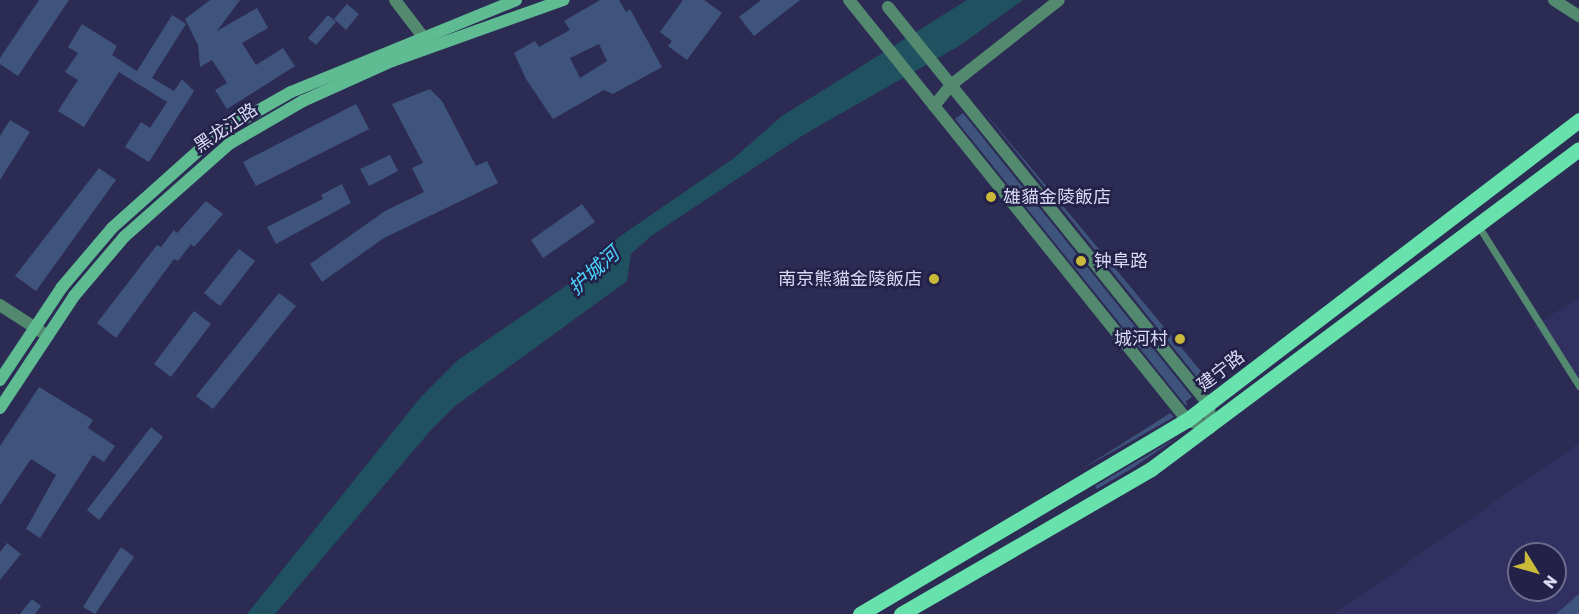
<!DOCTYPE html>
<html>
<head>
<meta charset="utf-8">
<style>
  body { margin:0 }
  #map { position:relative; width:1579px; height:614px; overflow:hidden; background:#2c2b54; font-family:Rubik,"Noto Sans SC",sans-serif }
  div>[style] { position:absolute }
  [style*='--x'] { left:calc(var(--x)*1px); top:calc(var(--y)*1px); width:calc(var(--w)*1px); rotate:calc(var(--a)*1deg) }
  .built>* { inset:0; background:#323060 }
  .water>* { inset:0; background:#1f5161 }
  .building>* { inset:0; background:#3f547c }
  .service>* { height:7px; margin:-3.5px; padding:0 3.5px; transform-origin:3.5px; border-radius:3.5px; background:#52896f }
  .minor>* { height:12px; margin:-6px; padding:0 6px; transform-origin:6px; border-radius:6px; background:#52896f }
  .tertiary>* { height:12px; margin:-6px; padding:0 6px; transform-origin:6px; border-radius:6px; background:#52896f }
  .secondary>* { height:12px; margin:-6px; padding:0 6px; transform-origin:6px; border-radius:6px; background:#5fbb92 }
  .primary>* { height:15px; margin:-7.5px; padding:0 7.5px; transform-origin:7.5px; border-radius:7.5px; background:#67e2ad }
  .tertiary-bridge>* { height:12px; margin:-6px; padding:0 6px; transform-origin:6px; border-radius:6px; background:#52896f }
  .dots>* { width:16px; height:16px; translate:-50% -50%; box-sizing:border-box; border:3px solid #232148; border-radius:50% }
  span { translate:-50% -50%; white-space:nowrap; text-align:center; line-height:1.15; -webkit-text-stroke:5px #232148; paint-order:stroke }
  .street-label { font-size:18px; color:#d8daf4 }
  .poi-label { font-size:18px; color:#d8daf4 }
  .left { translate:0 -50%; text-align:left }
  .right { translate:-100% -50%; text-align:right }
  .water-label { font-size:20px; color:#4cd3fe; font-style:italic }
  .north { position:absolute; left:1507px; top:542px; width:60px; height:60px; box-sizing:border-box; background:#232148; border:2px solid #6b6b8d; border-radius:50%; rotate:127deg; font-size:16px; font-weight:700; line-height:24px; text-align:center; color:#d8daf4 }
  .north::after { content:''; display:block; margin:auto; width:21px; height:27px; background:#c9ba3a; clip-path:polygon(50% 0,100% 100%,50% 72%,0 100%) }
</style>
</head>
<body>
<div id="map">
  <div class="built">
    <i style="clip-path:polygon(1579px 297px,1579px 385px,1534px 326px)"></i>
    <i style="clip-path:polygon(evenodd,1579px 443px,1579px 614px,1334px 614px,1579px 443px,1519px 554px,1555px 554px,1555px 590px,1519px 590px,1519px 554px)"></i>
  </div>
  <div class="water">
    <i style="clip-path:polygon(967px 0,1023px 0,959px 46px,805px 134px,651px 236px,631px 254px,627px 281px,455px 406px,431px 430px,275px 614px,247px 614px,420px 398px,458px 360px,570px 283px,619px 237px,734px 158px,782px 116px)"></i>
  </div>
  <div class="building">
    <i style="clip-path:polygon(39px 0,69px 0,18px 76px,0 64px,0 58px)"></i>
    <i style="clip-path:polygon(210px 0,240px 0,217px 31px,257px 8px,268px 28px,242px 43px,256px 65px,283px 48px,295px 66px,227px 109px,215px 90px,227px 83px,212px 60px,200px 67px,198px 45px,185px 19px)"></i>
    <i style="clip-path:polygon(evenodd,600px 0,619px 0,626px 12px,630px 9px,662px 67px,613px 94px,604px 90px,553px 119px,526px 79px,514px 53px,535px 41px,539px 47px,570px 30px,564px 21px,600px 0,599px 44px,607px 61px,580px 78px,570px 58px,599px 44px)"></i>
    <i style="clip-path:polygon(683px 0,704px 0,722px 13px,687px 60px,668px 46px,672px 41px,660px 32px)"></i>
    <i style="clip-path:polygon(761px 0,800px 0,754px 36px,739px 17px)"></i>
    <i style="clip-path:polygon(347px 4px,359px 14px,346px 30px,334px 19px)"></i>
    <i style="clip-path:polygon(172px 15px,186px 24px,152px 78px,174px 91px,182px 79px,194px 91px,149px 162px,125px 147px,141px 122px,150px 128px,167px 102px,119px 72px,84px 127px,58px 111px,78px 80px,65px 72px,78px 53px,68px 47px,82px 24px,117px 46px,112px 55px,137px 71px)"></i>
    <i style="clip-path:polygon(328px 15px,336px 22px,316px 45px,308px 38px)"></i>
    <i style="clip-path:polygon(430px 89px,442px 101px,476px 166px,487px 161px,498px 183px,384px 238px,322px 282px,310px 264px,385px 211px,424px 192px,412px 168px,423px 163px,392px 104px)"></i>
    <i style="clip-path:polygon(976px 102px,1210px 382px,1204px 386px)"></i>
    <i style="clip-path:polygon(356px 104px,369px 129px,256px 186px,243px 162px)"></i>
    <i style="clip-path:polygon(963px 113px,1192px 397px,1186px 401px,1187px 407px,955px 119px)"></i>
    <i style="clip-path:polygon(10px 120px,30px 132px,0 180px,0 136px)"></i>
    <i style="clip-path:polygon(390px 155px,398px 171px,369px 186px,360px 169px)"></i>
    <i style="clip-path:polygon(99px 168px,116px 180px,36px 291px,15px 276px)"></i>
    <i style="clip-path:polygon(342px 184px,351px 203px,276px 244px,267px 227px,323px 199px,321px 195px)"></i>
    <i style="clip-path:polygon(206px 201px,223px 214px,194px 247px,191px 244px,178px 261px,174px 259px,116px 338px,97px 323px,157px 245px,161px 247px,174px 230px,177px 233px)"></i>
    <i style="clip-path:polygon(582px 204px,595px 222px,543px 258px,531px 240px)"></i>
    <i style="clip-path:polygon(239px 249px,255px 261px,220px 306px,204px 293px)"></i>
    <i style="clip-path:polygon(279px 293px,296px 306px,213px 409px,196px 396px)"></i>
    <i style="clip-path:polygon(194px 311px,211px 324px,171px 377px,154px 364px)"></i>
    <i style="clip-path:polygon(39px 387px,93px 420px,88px 428px,115px 446px,104px 462px,93px 455px,40px 538px,26px 529px,56px 475px,31px 459px,0 505px,0 446px)"></i>
    <i style="clip-path:polygon(1170px 413px,1174px 417px,1082px 469px,1161px 419px)"></i>
    <i style="clip-path:polygon(151px 427px,163px 437px,99px 520px,87px 510px)"></i>
    <i style="clip-path:polygon(1178px 437px,1131px 469px,1097px 489px,1095px 486px)"></i>
    <i style="clip-path:polygon(7px 543px,21px 554px,0 580px,0 552px)"></i>
    <i style="clip-path:polygon(121px 547px,134px 557px,95px 614px,83px 607px)"></i>
    <i style="clip-path:polygon(1579px 594px,1579px 614px,1556px 614px)"></i>
    <i style="clip-path:polygon(32px 599px,41px 606px,35px 614px,20px 614px)"></i>
  </div>
  <div class="service">
    <i style="--x:1479;--y:227;--w:188;--a:57.8"></i>
  </div>
  <div class="minor">
    <i style="--x:1554;--y:0;--w:30;--a:33"></i>
    <i style="--x:934;--y:106;--w:27;--a:-51"></i>
    <i style="--x:951;--y:85;--w:137;--a:-38.2"></i>
    <i style="--x:0;--y:305;--w:57;--a:32.9"></i>
  </div>
  <div class="tertiary">
    <i style="--x:395;--y:0;--w:58;--a:52.7"></i>
    <i style="--x:849;--y:0;--w:539;--a:51.17"></i>
    <i style="--x:1187;--y:420;--w:24;--a:19"></i>
    <i style="--x:1210;--y:428;--w:23;--a:-92"></i>
    <i style="--x:1209;--y:405;--w:411;--a:-128.9"></i>
  </div>
  <div class="secondary">
    <i style="--x:0;--y:380;--w:112;--a:-56.3"></i>
    <i style="--x:62;--y:287;--w:77;--a:-49.7"></i>
    <i style="--x:112;--y:228;--w:141;--a:-41.8"></i>
    <i style="--x:217;--y:134;--w:85;--a:-29.6"></i>
    <i style="--x:291;--y:92;--w:243;--a:-22.2"></i>
    <i style="--x:0;--y:408;--w:134;--a:-56.5"></i>
    <i style="--x:74;--y:296;--w:77;--a:-49.7"></i>
    <i style="--x:124;--y:237;--w:140;--a:-41.5"></i>
    <i style="--x:229;--y:144;--w:86;--a:-30.2"></i>
    <i style="--x:303;--y:101;--w:98;--a:-24.2"></i>
    <i style="--x:392;--y:61;--w:182;--a:-19.6"></i>
  </div>
  <div class="primary">
    <i style="--x:860;--y:614;--w:380;--a:-30.7"></i>
    <i style="--x:1187;--y:420;--w:494;--a:-37.4"></i>
    <i style="--x:901;--y:614;--w:289;--a:-30.1"></i>
    <i style="--x:1151;--y:469;--w:534;--a:-36.78"></i>
  </div>
  <div class="tertiary-bridge">
    <i style="--x:888;--y:7;--w:100;--a:51.1"></i>
  </div>
  <div class="dots">
    <i style="left:991px;top:197px;background:#c9ba3a"></i>
    <i style="left:1081px;top:261px;background:#c9ba3a"></i>
    <i style="left:934px;top:279px;background:#c9ba3a"></i>
    <i style="left:1180px;top:339px;background:#c9ba3a"></i>
  </div>
  <div class="street-label">
    <span style="left:226px;top:128px;rotate:-34deg">黑龙江路</span>
    <span style="left:1221px;top:371px;rotate:-38deg">建宁路</span>
  </div>
  <div class="poi-label">
    <span class="left" style="left:1003px;top:197px">雄貓金陵飯店</span>
    <span class="left" style="left:1094px;top:261px">钟阜路</span>
    <span class="right" style="left:922px;top:279px">南京熊貓金陵飯店</span>
    <span class="right" style="left:1168px;top:339px">城河村</span>
  </div>
  <div class="water-label">
    <span style="left:594px;top:271px;rotate:-42deg">护城河</span>
  </div>
  <div class="north">N</div>
</div>
</body>
</html>
